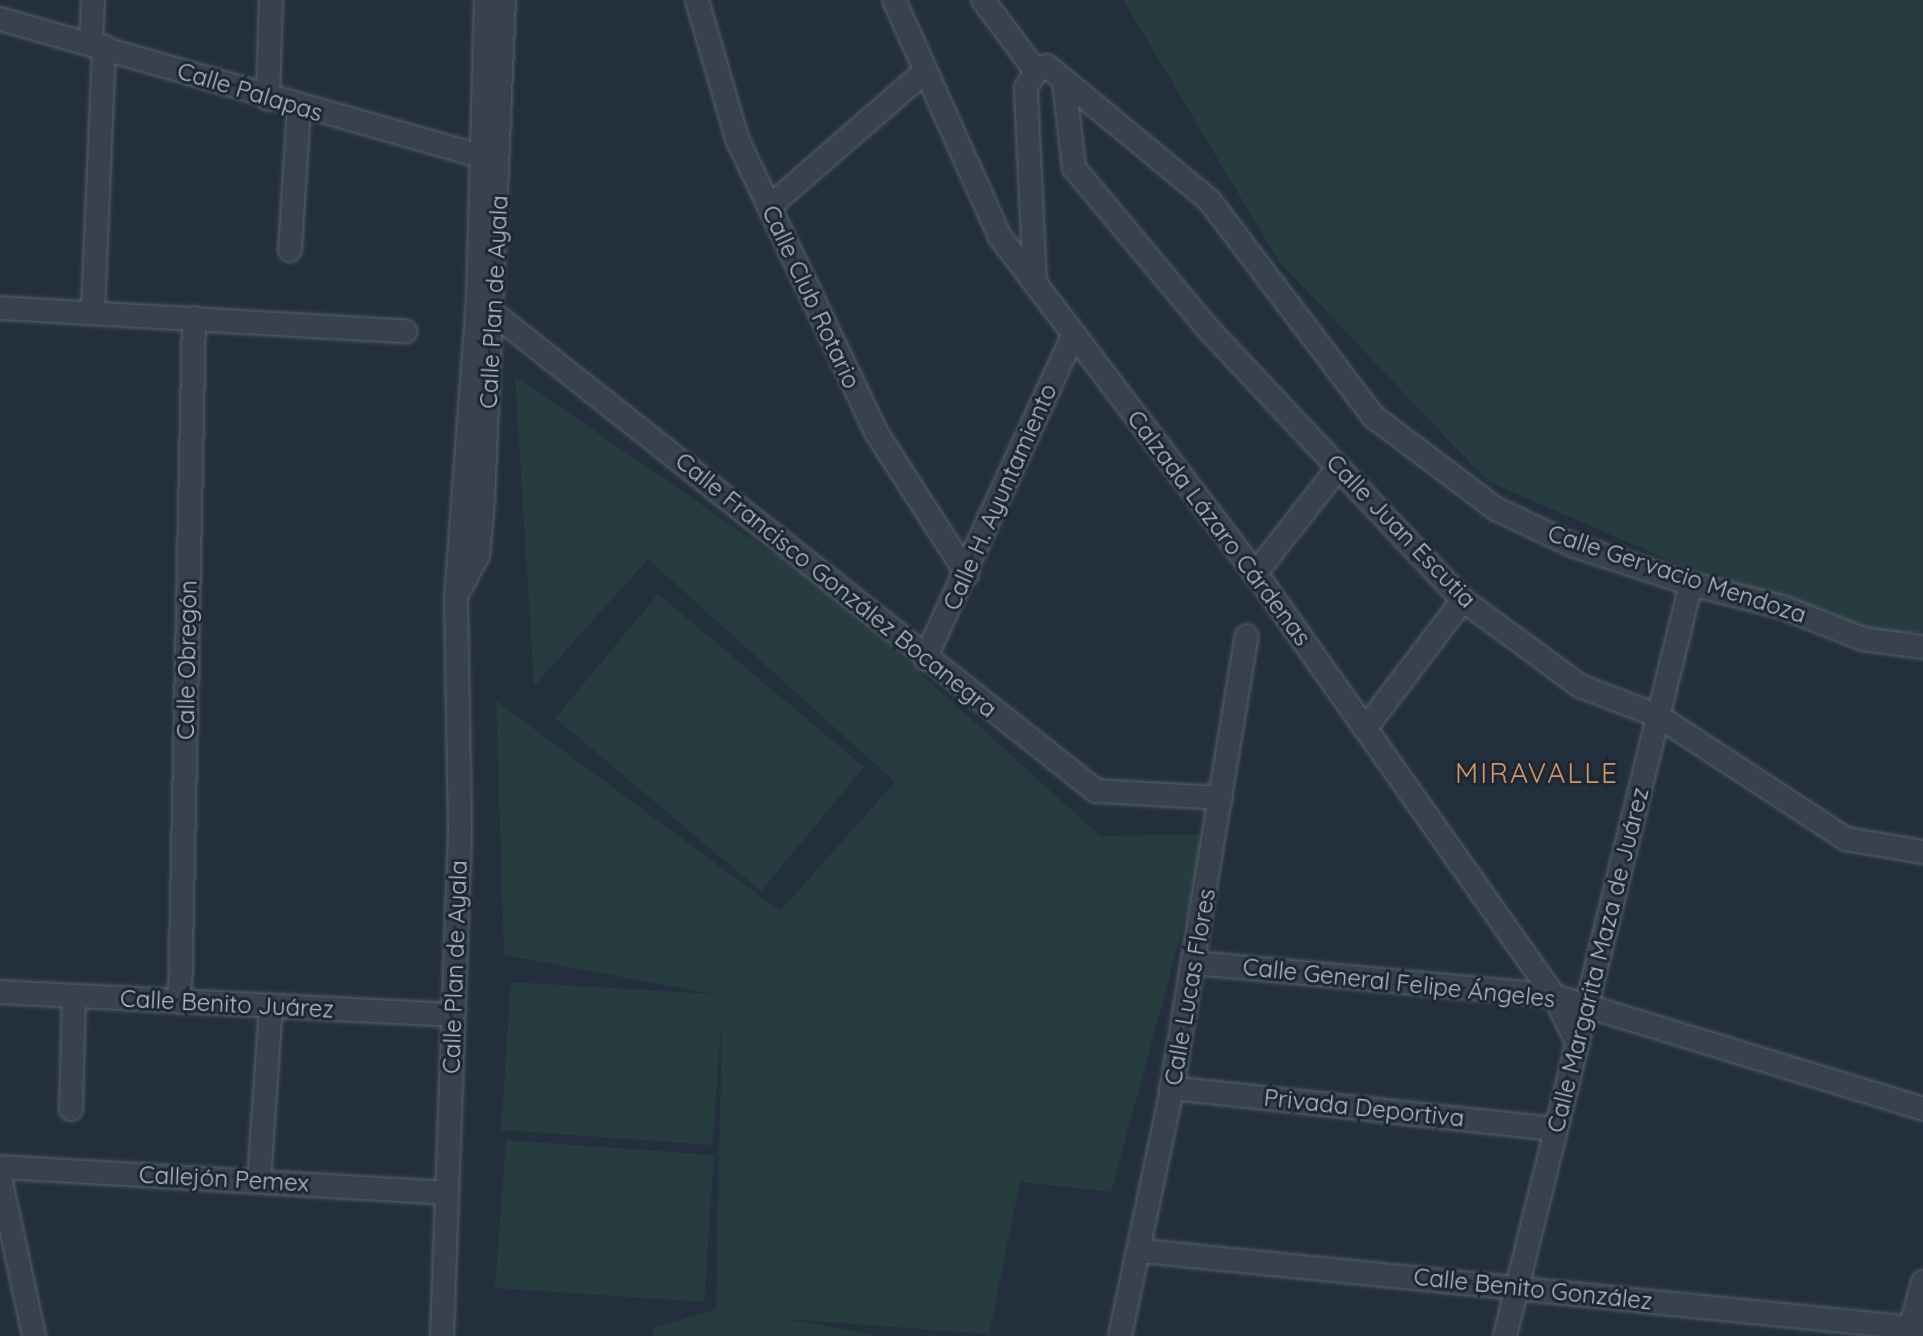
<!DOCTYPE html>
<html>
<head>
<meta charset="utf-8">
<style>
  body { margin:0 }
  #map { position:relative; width:1923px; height:1336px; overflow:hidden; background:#242f3e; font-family:Quicksand,sans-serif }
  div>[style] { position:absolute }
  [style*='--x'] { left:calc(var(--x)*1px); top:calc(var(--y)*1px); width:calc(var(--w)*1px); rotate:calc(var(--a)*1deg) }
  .green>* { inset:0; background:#263c3f }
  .roads { filter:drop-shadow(0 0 2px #565f6c) drop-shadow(0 0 2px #565f6c) }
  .minor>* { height:22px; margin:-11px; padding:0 11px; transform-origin:11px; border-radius:11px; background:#38414e }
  span { translate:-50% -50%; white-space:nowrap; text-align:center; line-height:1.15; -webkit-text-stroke:6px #1d2633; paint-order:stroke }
  .street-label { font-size:24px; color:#b4bcc9 }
  .quarter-label { font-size:28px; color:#d59563; letter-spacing:2px }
</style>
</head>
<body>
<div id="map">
  <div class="green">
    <i style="clip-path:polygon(1123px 0,1923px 0,1923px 632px,1865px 632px,1699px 573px,1487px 481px,1278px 260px)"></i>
    <i style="clip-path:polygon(515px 376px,840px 600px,1100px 836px,1208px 834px,1111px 1192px,1020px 1182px,989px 1334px,786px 1319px,879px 1336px,654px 1336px,654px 1328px,716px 1309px,722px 1019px,712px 1145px,501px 1130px,511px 982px,713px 994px,504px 955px,496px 701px,780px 911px,895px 782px,648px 559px,534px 686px)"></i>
    <i style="clip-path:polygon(658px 594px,864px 767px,761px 891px,555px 718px)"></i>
    <i style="clip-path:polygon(506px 1140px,714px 1155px,704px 1302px,495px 1288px)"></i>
  </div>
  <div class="roads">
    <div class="minor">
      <i style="--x:697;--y:0;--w:145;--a:73.9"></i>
      <i style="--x:737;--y:139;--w:324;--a:64.6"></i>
      <i style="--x:876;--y:432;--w:169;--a:57.3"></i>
      <i style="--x:894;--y:0;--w:260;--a:65.9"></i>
      <i style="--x:1000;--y:237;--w:437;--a:52.8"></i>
      <i style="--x:1264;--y:585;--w:503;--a:54.79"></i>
      <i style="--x:1554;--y:996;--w:47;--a:63.4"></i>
      <i style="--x:983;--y:0;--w:89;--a:53.3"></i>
      <i style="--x:1036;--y:71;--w:12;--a:-24"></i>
      <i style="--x:1047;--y:66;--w:210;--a:39.6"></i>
      <i style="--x:1209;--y:200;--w:273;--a:52.8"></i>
      <i style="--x:1374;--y:417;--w:153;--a:37"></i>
      <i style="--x:1496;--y:509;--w:84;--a:25.3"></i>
      <i style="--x:1572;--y:545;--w:125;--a:18.1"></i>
      <i style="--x:1691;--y:584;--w:97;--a:14.3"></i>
      <i style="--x:1785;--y:608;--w:84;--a:21.7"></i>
      <i style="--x:1863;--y:639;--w:61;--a:7.6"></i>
      <i style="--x:0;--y:19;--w:514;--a:15.93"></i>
      <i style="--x:91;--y:43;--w:43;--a:-87.3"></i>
      <i style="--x:1064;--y:81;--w:88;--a:83.4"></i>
      <i style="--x:1074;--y:168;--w:212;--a:50.2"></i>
      <i style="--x:1210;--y:331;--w:369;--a:46.8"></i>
      <i style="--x:1463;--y:600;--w:145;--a:36.3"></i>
      <i style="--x:1580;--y:686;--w:84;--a:21"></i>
      <i style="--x:1658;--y:716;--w:225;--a:33.2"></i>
      <i style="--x:1846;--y:839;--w:78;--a:9.6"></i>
      <i style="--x:268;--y:99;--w:99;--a:-88.3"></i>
      <i style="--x:769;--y:207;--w:204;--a:-41"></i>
      <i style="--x:290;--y:250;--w:142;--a:-86.4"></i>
      <i style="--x:1035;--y:282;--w:194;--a:-92.7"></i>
      <i style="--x:1026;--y:88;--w:20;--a:-60"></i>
      <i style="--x:478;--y:301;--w:789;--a:38.41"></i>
      <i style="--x:1096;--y:791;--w:125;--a:3.2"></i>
      <i style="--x:0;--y:308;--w:406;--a:3.3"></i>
      <i style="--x:93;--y:311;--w:265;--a:-87.6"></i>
      <i style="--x:1255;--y:574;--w:135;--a:-51.9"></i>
      <i style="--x:460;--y:589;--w:38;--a:-62"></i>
      <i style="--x:478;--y:555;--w:54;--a:-84.7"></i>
      <i style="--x:483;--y:501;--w:501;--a:-87.6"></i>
      <i style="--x:925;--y:659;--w:358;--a:-65.4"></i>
      <i style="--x:1365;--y:729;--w:162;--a:-52.8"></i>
      <i style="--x:1194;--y:963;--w:362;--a:5.2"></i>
      <i style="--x:1554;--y:996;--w:386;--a:17"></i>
      <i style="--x:0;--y:992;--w:454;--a:2.9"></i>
      <i style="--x:180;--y:1002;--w:684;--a:-88.83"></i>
      <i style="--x:1171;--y:1088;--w:387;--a:6.1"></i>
      <i style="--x:71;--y:1109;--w:113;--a:-88.5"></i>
      <i style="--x:0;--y:1167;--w:448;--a:3.3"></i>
      <i style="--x:0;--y:1177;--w:163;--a:77.9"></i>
      <i style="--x:259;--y:1181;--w:175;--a:-86.1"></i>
      <i style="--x:1142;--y:1251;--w:785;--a:5.7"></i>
      <i style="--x:442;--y:1336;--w:505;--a:-87.96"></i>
      <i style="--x:460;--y:831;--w:233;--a:-91"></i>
      <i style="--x:456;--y:598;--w:298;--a:-85.8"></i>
      <i style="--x:478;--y:301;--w:301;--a:-88.5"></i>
      <i style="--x:1120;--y:1336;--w:242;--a:-78.1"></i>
      <i style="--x:1170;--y:1099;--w:469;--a:-80.6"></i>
      <i style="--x:1505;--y:1336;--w:775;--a:-76.11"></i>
      <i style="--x:1908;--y:1336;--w:56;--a:-74.5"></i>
    </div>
  </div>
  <div class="street-label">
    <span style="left:250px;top:92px;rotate:17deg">Calle Palapas</span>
    <span style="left:811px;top:297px;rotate:65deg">Calle Club Rotario</span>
    <span style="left:494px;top:302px;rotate:-87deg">Calle Plan de Ayala</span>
    <span style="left:1000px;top:497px;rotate:-66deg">Calle H. Ayuntamiento</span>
    <span style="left:1219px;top:528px;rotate:53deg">Calzada Lázaro Cárdenas</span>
    <span style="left:1401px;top:531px;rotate:46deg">Calle Juan Escutia</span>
    <span style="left:1677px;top:574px;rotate:18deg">Calle Gervacio Mendoza</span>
    <span style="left:836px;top:585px;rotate:39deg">Calle Francisco González Bocanegra</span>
    <span style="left:187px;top:660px;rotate:-89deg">Calle Obregón</span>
    <span style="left:1598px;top:960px;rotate:-76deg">Calle Margarita Maza de Juárez</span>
    <span style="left:455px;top:967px;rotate:-88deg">Calle Plan de Ayala</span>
    <span style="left:1399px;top:983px;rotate:6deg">Calle General Felipe Ángeles</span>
    <span style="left:1190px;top:987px;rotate:-80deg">Calle Lucas Flores</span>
    <span style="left:227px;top:1004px;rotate:3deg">Calle Benito Juárez</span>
    <span style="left:1364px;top:1108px;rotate:6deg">Privada Deportiva</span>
    <span style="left:224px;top:1179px;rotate:3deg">Callejón Pemex</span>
    <span style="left:1533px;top:1289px;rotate:6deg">Calle Benito González</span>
  </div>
  <div class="quarter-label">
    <span style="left:1537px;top:773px">MIRAVALLE</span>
  </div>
</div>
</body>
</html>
